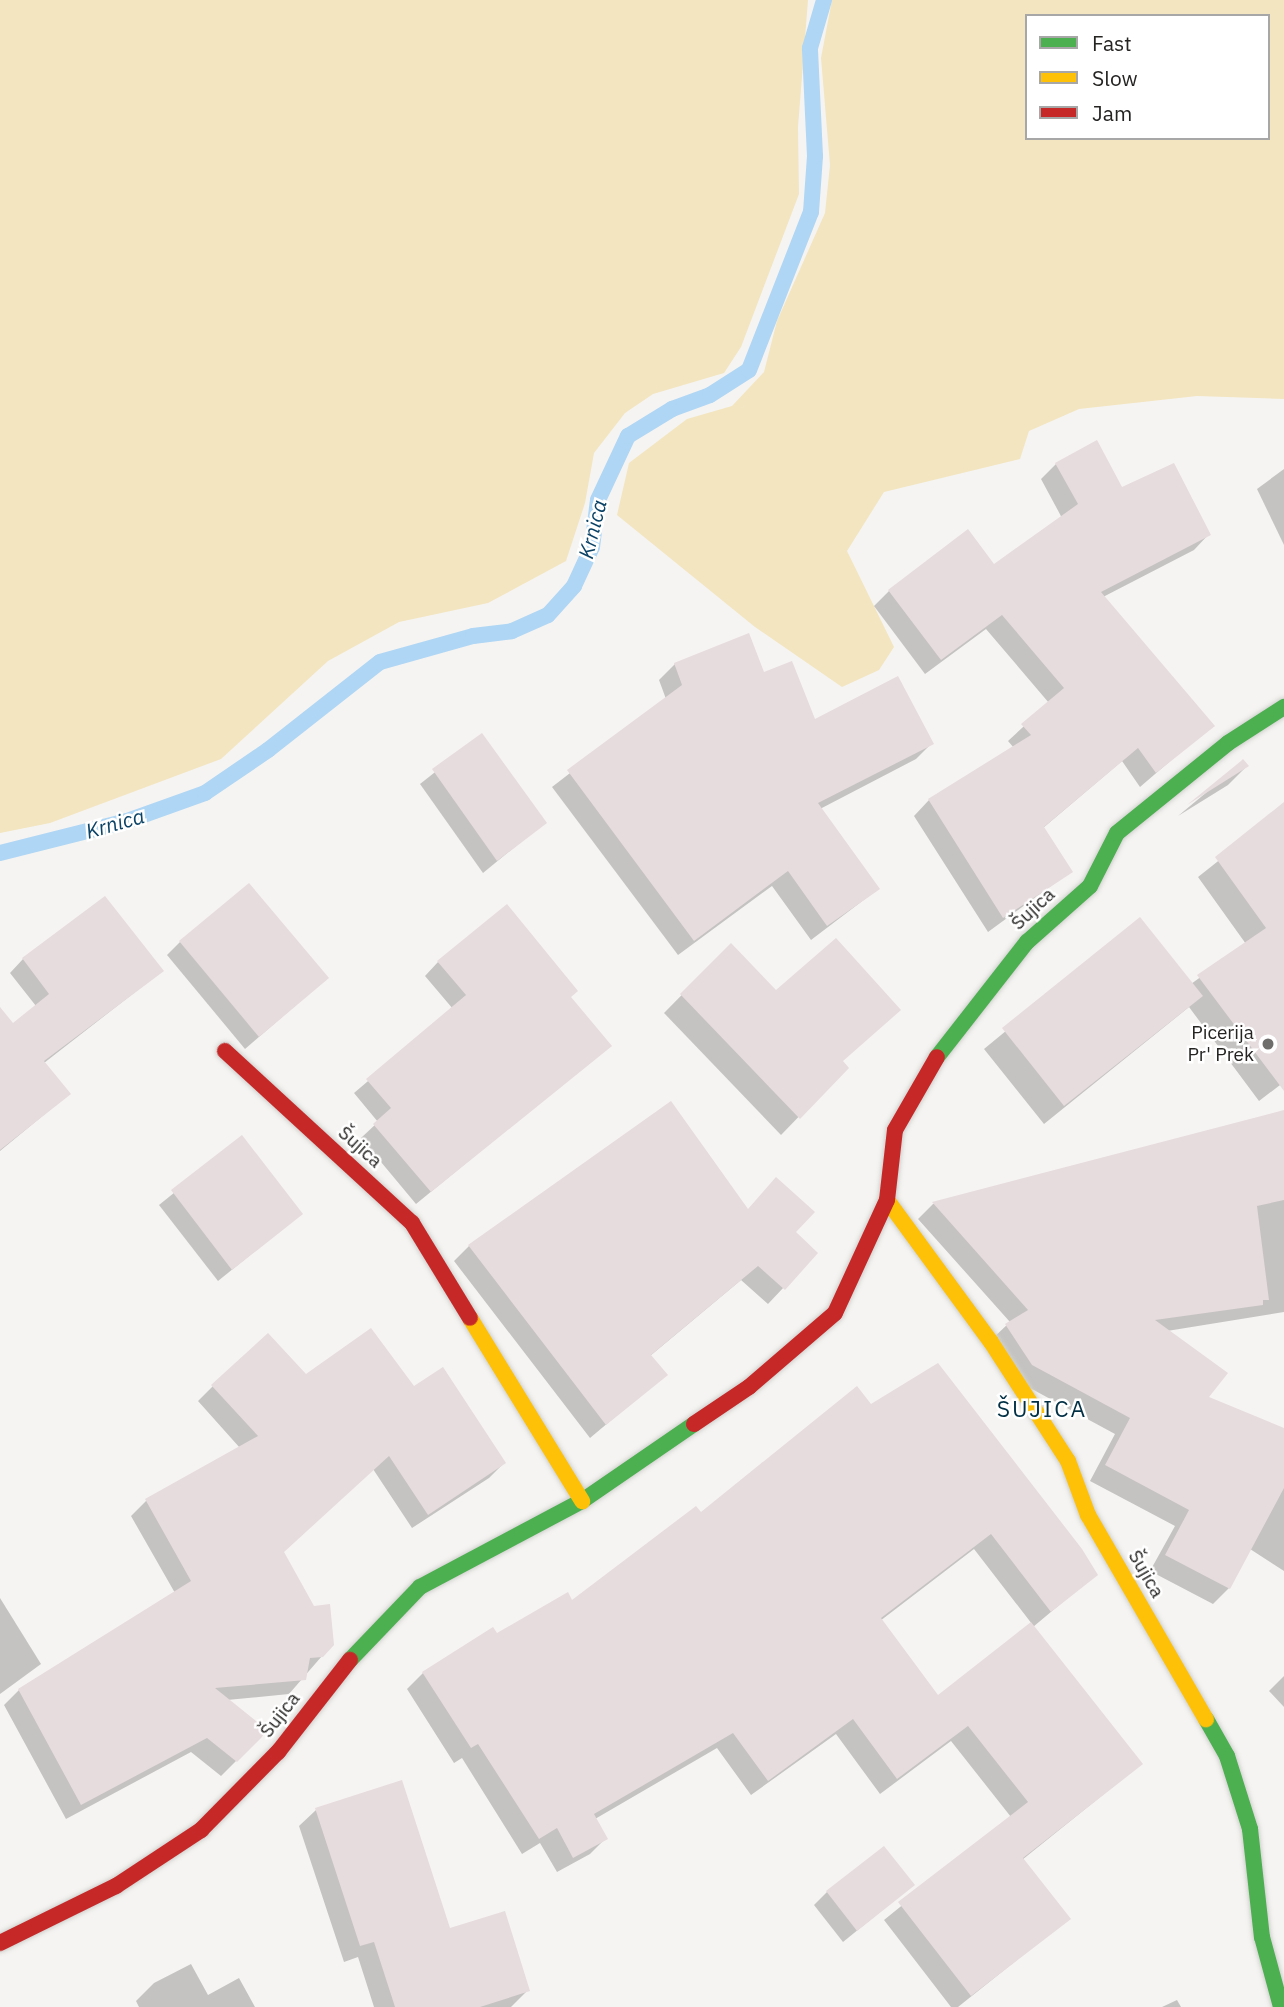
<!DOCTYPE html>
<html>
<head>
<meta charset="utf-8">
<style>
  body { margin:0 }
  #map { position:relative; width:1284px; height:2007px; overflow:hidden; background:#f5f4f2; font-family:"IBM Plex Sans",sans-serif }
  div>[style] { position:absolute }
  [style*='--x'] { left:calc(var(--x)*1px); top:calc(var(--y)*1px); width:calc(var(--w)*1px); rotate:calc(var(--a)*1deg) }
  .green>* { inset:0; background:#f3e5bf }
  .shadow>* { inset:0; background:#0003 }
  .stream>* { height:16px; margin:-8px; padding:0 8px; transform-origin:8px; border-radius:8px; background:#afd6f4 }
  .building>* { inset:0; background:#e6dbdd }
  .roads { filter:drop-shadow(0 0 2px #d0d0ce) drop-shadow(0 0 2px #d0d0ce) }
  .fast>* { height:16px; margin:-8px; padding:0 8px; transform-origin:8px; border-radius:8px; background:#4caf50 }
  .slow>* { height:16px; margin:-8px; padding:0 8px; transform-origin:8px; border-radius:8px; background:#ffc107 }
  .jam>* { height:16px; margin:-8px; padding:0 8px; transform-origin:8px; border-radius:8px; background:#c62828 }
  .dots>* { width:19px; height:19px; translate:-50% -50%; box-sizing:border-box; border:4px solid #fff; border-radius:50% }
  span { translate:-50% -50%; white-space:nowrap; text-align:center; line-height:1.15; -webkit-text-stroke:5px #fff; paint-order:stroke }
  .street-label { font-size:19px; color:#252423 }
  .poi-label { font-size:19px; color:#252423 }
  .right { translate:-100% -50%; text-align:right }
  .water-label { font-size:21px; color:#0b4367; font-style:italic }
  .quarter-label { font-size:23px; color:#012f44; letter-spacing:2px }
  .legend { position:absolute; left:1025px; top:14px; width:245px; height:126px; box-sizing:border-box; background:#fff; border:2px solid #a8a7a7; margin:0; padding:9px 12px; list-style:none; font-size:21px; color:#252423 }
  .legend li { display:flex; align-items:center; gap:14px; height:35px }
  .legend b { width:35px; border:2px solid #a8a7a7 }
</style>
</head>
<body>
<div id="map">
  <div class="green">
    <i style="clip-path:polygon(0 0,808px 0,798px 127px,799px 194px,741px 347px,724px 373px,653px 394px,625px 413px,594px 453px,585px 503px,566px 561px,488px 603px,399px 622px,328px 661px,221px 759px,50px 823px,0 833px)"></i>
    <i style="clip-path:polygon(evenodd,832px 0,1284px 0,1284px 399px,1197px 396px,1079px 409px,1029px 431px,1020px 459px,884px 492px,847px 551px,894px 647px,879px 670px,842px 687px,755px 627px,617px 515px,629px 463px,687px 419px,732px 406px,764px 372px,777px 321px,825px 213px,830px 165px,821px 58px,832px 0,1027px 16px,1268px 16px,1268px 138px,1027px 138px,1027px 16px)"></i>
  </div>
  <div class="shadow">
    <i style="clip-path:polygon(1056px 464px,1121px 490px,1209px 534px,1194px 550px,1103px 597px,1212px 725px,1140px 787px,1122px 761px,1043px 828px,1070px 872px,988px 932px,914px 816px,929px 800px,1014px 748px,1008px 741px,1049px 703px,986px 629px,925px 674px,874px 606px,889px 591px,994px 566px,1062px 518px,1041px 479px)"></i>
    <i style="clip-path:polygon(1284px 469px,1284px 545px,1257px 489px)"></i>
    <i style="clip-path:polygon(675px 664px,763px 674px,815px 721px,932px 743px,916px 759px,820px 809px,878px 889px,811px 940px,772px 886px,678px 955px,552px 787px,666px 699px,659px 680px)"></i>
    <i style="clip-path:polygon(482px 735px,544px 823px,483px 873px,420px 784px)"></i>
    <i style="clip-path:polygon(1243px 762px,1247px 766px,1228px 785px,1178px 816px)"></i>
    <i style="clip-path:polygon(1284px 809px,1284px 1082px,1259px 1101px,1189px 1007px,1044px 1124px,984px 1049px,1140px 920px,1191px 984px,1246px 944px,1198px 877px)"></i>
    <i style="clip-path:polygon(180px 942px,327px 978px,245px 1049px,167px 955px)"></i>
    <i style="clip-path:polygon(731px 945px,846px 1068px,781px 1135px,664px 1013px)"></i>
    <i style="clip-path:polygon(23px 959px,162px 971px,44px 1063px,69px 1094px,0 1151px,0 1035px,36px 1006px,10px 973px)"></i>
    <i style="clip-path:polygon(438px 962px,569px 997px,609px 1046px,416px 1204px,361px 1138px,378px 1122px,354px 1093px,453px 1009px,425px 976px)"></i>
    <i style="clip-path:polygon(1279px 1114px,1284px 1135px,1284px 1312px,1167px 1331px,1207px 1398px,1284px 1429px,1284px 1571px,1250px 1549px,1229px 1588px,1213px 1604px,1150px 1571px,1175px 1526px,1090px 1481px,1115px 1434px,1017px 1381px,990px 1341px,1010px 1322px,918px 1219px,933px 1204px)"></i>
    <i style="clip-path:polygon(242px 1138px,301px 1214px,218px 1281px,159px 1205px)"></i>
    <i style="clip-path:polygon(747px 1211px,816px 1253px,768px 1304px,741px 1280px,650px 1356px,665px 1375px,590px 1438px,454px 1261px,469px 1246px)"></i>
    <i style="clip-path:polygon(306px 1377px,413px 1389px,504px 1463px,489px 1478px,412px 1528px,373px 1469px,282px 1553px,322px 1656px,289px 1694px,227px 1700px,236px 1761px,221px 1776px,191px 1752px,66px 1819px,4px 1705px,19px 1690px,175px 1593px,131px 1516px,146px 1501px,240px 1448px,198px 1401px,213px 1386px)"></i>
    <i style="clip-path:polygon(evenodd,871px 1406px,1095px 1575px,1033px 1627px,1141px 1764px,1022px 1860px,1068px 1919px,958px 2007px,951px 2007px,884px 1920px,1011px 1817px,951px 1741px,880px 1794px,836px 1734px,751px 1795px,717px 1748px,595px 1819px,606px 1838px,590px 1854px,557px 1872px,540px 1843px,522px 1854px,462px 1758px,454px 1763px,407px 1689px,423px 1673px,572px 1602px,871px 1406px,974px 1549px,1032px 1624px,938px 1697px,880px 1621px,974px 1549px)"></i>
    <i style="clip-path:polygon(0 1598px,41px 1664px,0 1694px)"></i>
    <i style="clip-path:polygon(1284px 1676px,1284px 1707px,1269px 1691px)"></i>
    <i style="clip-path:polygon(316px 1810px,449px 1930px,528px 1990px,511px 2007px,374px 2007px,358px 1957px,344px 1962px,299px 1826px)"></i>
    <i style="clip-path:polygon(913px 1885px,843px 1942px,814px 1905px,827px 1892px)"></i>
    <i style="clip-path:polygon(191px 1964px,208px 1995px,239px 1978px,255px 2007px,139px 2007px,136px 2001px,154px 1983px)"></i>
    <i style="clip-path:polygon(1177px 2000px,1181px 2007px,1162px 2007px)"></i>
  </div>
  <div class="stream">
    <i style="--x:0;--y:853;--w:131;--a:-14.1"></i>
    <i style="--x:127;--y:821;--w:83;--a:-19.7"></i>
    <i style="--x:205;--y:793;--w:76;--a:-34.3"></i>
    <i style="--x:268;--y:750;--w:142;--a:-38.2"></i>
    <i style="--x:380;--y:662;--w:97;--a:-15.6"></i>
    <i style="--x:473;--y:636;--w:39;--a:-7"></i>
    <i style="--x:512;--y:631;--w:39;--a:-24"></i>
    <i style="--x:548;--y:615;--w:39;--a:-48"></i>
    <i style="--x:574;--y:586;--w:43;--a:-65.2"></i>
    <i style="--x:592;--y:547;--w:47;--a:-82.7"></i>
    <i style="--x:598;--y:500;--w:71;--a:-64.9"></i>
    <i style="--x:628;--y:436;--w:52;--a:-31.5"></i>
    <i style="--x:672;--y:409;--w:40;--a:-20.2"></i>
    <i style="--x:710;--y:395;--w:46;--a:-32.7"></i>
    <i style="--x:749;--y:370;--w:170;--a:-68.6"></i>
    <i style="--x:811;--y:212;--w:56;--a:-85.9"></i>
    <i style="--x:815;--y:156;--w:108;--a:-92.7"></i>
    <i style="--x:810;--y:48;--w:50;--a:-73.7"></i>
  </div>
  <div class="building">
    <i style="clip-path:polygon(1097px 440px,1122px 487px,1174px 463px,1211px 535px,1101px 592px,1215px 726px,1156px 773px,1138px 748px,1044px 827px,1073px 872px,1003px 918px,928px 799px,1031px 735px,1021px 724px,1064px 688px,1002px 615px,941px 660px,888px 590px,968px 529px,994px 564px,1078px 504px,1055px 463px)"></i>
    <i style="clip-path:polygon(749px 633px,764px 672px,792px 661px,815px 719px,898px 676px,934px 744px,818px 803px,880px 889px,827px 926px,788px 871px,694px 941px,567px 770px,682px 685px,674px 663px)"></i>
    <i style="clip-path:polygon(482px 733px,547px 823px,497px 861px,432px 769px)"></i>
    <i style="clip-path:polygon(1243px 759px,1249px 766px,1187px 805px,1241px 761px)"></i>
    <i style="clip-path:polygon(1284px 802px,1284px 1091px,1197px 975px,1266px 928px,1215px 857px)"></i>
    <i style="clip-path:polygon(249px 883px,329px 978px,259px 1037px,179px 941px)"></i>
    <i style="clip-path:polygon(105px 896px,164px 971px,44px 1061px,71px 1094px,0 1150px,0 1007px,13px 1023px,49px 994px,22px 958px)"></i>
    <i style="clip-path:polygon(507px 904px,578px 991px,571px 997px,612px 1046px,431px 1192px,373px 1124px,391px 1108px,366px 1079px,466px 995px,437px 961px)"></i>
    <i style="clip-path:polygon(1140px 917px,1203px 996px,1064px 1106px,1002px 1028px)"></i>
    <i style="clip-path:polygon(836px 938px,901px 1010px,843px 1061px,849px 1068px,800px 1119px,680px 994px,731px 943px,776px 990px)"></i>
    <i style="clip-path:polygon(671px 1101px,748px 1209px,776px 1177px,815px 1212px,796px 1232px,818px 1253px,785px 1290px,758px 1266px,651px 1355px,668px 1375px,606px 1425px,468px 1245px)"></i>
    <i style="clip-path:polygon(1284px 1110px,1284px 1200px,1257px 1206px,1269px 1300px,1263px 1300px,1263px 1305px,1155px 1320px,1228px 1373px,1209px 1397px,1284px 1428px,1284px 1488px,1230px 1589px,1165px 1555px,1189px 1510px,1105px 1465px,1130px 1418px,1032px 1365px,1005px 1324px,1028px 1310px,932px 1202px)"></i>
    <i style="clip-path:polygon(242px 1135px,303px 1214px,232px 1270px,171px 1190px)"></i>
    <i style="clip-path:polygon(371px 1328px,414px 1386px,443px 1367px,506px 1463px,428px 1515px,389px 1456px,284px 1552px,314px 1606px,330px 1604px,334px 1645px,323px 1657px,310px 1658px,306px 1680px,215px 1688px,267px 1730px,261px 1738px,237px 1762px,207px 1738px,81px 1805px,18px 1689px,191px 1581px,145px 1499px,258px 1436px,211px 1385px,268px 1333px,306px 1374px)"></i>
    <i style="clip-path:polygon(938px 1363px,1082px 1549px,1098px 1575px,1051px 1612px,991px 1534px,881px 1618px,938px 1695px,1031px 1622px,1143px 1764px,1023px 1858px,1071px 1919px,971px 1996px,898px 1902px,1028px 1802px,968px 1726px,897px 1779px,853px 1719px,768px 1781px,733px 1733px,594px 1814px,608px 1839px,573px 1858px,557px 1828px,539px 1839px,478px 1744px,471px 1748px,422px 1672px,493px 1627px,497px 1633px,568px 1592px,572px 1600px,696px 1506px,701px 1512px,857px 1386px,871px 1404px)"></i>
    <i style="clip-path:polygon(402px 1780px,450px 1928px,505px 1911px,530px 1991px,480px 2007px,395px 2007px,374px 1942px,360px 1946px,315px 1808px)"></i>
    <i style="clip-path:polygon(884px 1846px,915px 1885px,857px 1931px,826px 1891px)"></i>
  </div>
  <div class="roads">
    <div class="fast">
      <i style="--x:937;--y:1057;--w:146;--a:-52"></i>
      <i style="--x:1027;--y:942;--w:84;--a:-41.6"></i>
      <i style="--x:1090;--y:886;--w:59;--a:-63"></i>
      <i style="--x:1117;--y:833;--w:143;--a:-39"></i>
      <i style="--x:1228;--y:743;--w:67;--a:-32.7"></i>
      <i style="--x:350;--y:1660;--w:101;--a:-46.2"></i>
      <i style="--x:420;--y:1587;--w:183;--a:-28"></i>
      <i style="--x:582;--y:1501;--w:136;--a:-34.5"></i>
      <i style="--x:1206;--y:1719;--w:43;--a:60.4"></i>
      <i style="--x:1227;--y:1756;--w:77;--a:72.5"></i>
      <i style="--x:1250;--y:1829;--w:109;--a:83.7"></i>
      <i style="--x:1262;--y:1937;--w:73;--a:74.8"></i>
    </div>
    <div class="slow">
      <i style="--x:887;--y:1200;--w:176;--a:53.8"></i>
      <i style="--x:991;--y:1342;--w:142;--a:57.1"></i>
      <i style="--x:1068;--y:1461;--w:58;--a:69.7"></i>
      <i style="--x:1088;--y:1515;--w:236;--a:60"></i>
      <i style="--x:470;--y:1318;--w:215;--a:58.5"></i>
    </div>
    <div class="jam">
      <i style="--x:225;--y:1051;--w:254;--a:42.6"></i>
      <i style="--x:412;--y:1223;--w:111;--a:58.6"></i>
      <i style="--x:694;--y:1424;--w:66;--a:-33.9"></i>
      <i style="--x:749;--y:1387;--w:113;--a:-40.7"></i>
      <i style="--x:835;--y:1313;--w:124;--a:-65.3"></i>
      <i style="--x:887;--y:1200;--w:70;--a:-83.5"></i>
      <i style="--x:895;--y:1130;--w:84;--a:-60.1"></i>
      <i style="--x:0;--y:1943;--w:129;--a:-26.2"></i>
      <i style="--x:116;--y:1886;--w:102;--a:-33.4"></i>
      <i style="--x:201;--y:1830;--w:110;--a:-45.4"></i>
      <i style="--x:278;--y:1752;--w:117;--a:-52"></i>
    </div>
  </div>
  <div class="dots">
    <i style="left:1268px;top:1044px;background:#6e6d6b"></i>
  </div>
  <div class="street-label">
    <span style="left:1033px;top:909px;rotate:-43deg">Šujica</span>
    <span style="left:360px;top:1147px;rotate:42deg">Šujica</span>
    <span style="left:1146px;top:1574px;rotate:60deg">Šujica</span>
    <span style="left:280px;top:1715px;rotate:-52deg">Šujica</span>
  </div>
  <div class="poi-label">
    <span class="right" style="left:1254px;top:1044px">Picerija<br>Pr' Prek</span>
  </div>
  <div class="water-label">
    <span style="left:592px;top:529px;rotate:-76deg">Krnica</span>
    <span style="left:115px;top:823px;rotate:-16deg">Krnica</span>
  </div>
  <div class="quarter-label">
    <span style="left:1042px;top:1408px">ŠUJICA</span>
  </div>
  <ul class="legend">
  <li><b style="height:9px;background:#4caf50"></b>Fast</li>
  <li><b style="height:9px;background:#ffc107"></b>Slow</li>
  <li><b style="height:9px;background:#c62828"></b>Jam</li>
  </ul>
</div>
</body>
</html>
